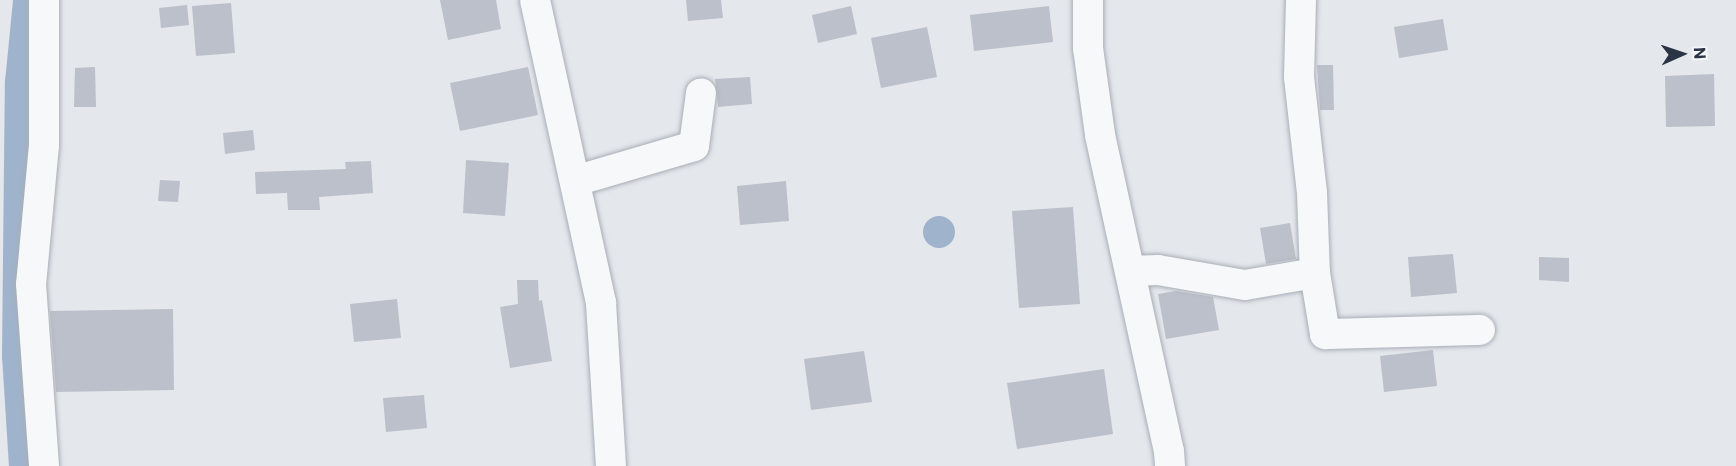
<!DOCTYPE html>
<html>
<head>
<meta charset="utf-8">
<style>
  body { margin:0 }
  #map { position:relative; width:1736px; height:466px; overflow:hidden; background:#e4e7ec; font-family:Commissioner,sans-serif }
  div>[style] { position:absolute }
  [style*='--x'] { left:calc(var(--x)*1px); top:calc(var(--y)*1px); width:calc(var(--w)*1px); rotate:calc(var(--a)*1deg) }
  .water>* { inset:0; background:#9fb4cc }
  .round { border-radius:50% }
  .canal>* { height:27px; margin:-13.5px; padding:0 13.5px; transform-origin:13.5px; border-radius:13.5px; background:#9fb4cc }
  .building>* { inset:0; background:#bbc0ca }
  .roads { filter:drop-shadow(0 0 2px #a9aeb7) drop-shadow(0 0 2px #a9aeb7) }
  .street>* { height:30px; margin:-15px; padding:0 15px; transform-origin:15px; border-radius:15px; background:#f7f8fa }
  span { translate:-50% -50%; white-space:nowrap; text-align:center; line-height:1.15; -webkit-text-stroke:4.5px #f4f6f9; paint-order:stroke }
  .north { position:absolute; left:1652px; top:24px; width:60px; height:60px; -webkit-text-stroke:4px #f4f6f9; paint-order:stroke; rotate:87deg; font-size:16px; font-weight:700; line-height:24px; text-align:center; color:#2b3445 }
  .north::after { content:''; display:block; margin:auto; width:21px; height:27px; background:#2b3445; clip-path:polygon(50% 0,100% 100%,50% 72%,0 100%) }
</style>
</head>
<body>
<div id="map">
  <div class="water">
    <i class="round" style="left:923px;top:216px;width:32px;height:32px"></i>
  </div>
  <div class="canal">
    <i style="--x:22;--y:466;--w:111;--a:-93.6"></i>
    <i style="--x:15;--y:355;--w:273;--a:-89.4"></i>
    <i style="--x:18;--y:82;--w:82;--a:-84.4"></i>
  </div>
  <div class="building">
    <i style="clip-path:polygon(440px 0,496px 0,501px 29px,448px 40px)"></i>
    <i style="clip-path:polygon(686px 0,721px 0,723px 18px,688px 21px)"></i>
    <i style="clip-path:polygon(231px 3px,235px 53px,196px 56px,192px 6px)"></i>
    <i style="clip-path:polygon(187px 5px,189px 25px,161px 28px,159px 8px)"></i>
    <i style="clip-path:polygon(851px 6px,857px 34px,818px 43px,812px 15px)"></i>
    <i style="clip-path:polygon(1049px 6px,1053px 42px,974px 51px,970px 15px)"></i>
    <i style="clip-path:polygon(1443px 19px,1448px 50px,1399px 58px,1394px 27px)"></i>
    <i style="clip-path:polygon(927px 27px,937px 77px,881px 88px,871px 38px)"></i>
    <i style="clip-path:polygon(1317px 65px,1333px 65px,1334px 110px,1320px 110px)"></i>
    <i style="clip-path:polygon(95px 67px,96px 107px,74px 107px,75px 68px)"></i>
    <i style="clip-path:polygon(528px 67px,538px 115px,460px 131px,450px 83px)"></i>
    <i style="clip-path:polygon(1714px 74px,1715px 126px,1666px 127px,1665px 76px)"></i>
    <i style="clip-path:polygon(750px 77px,752px 104px,718px 107px,715px 79px)"></i>
    <i style="clip-path:polygon(253px 130px,255px 150px,225px 154px,223px 133px)"></i>
    <i style="clip-path:polygon(466px 160px,509px 163px,505px 216px,463px 213px)"></i>
    <i style="clip-path:polygon(371px 161px,373px 193px,319px 197px,320px 210px,288px 210px,287px 193px,256px 194px,255px 172px,346px 169px,345px 162px)"></i>
    <i style="clip-path:polygon(160px 180px,180px 181px,178px 202px,158px 201px)"></i>
    <i style="clip-path:polygon(786px 181px,789px 221px,740px 225px,737px 186px)"></i>
    <i style="clip-path:polygon(1073px 207px,1080px 304px,1019px 308px,1012px 211px)"></i>
    <i style="clip-path:polygon(1290px 223px,1296px 259px,1266px 264px,1260px 228px)"></i>
    <i style="clip-path:polygon(1453px 254px,1457px 293px,1411px 297px,1408px 257px)"></i>
    <i style="clip-path:polygon(1539px 257px,1569px 258px,1569px 282px,1539px 280px)"></i>
    <i style="clip-path:polygon(517px 280px,538px 280px,539px 301px,542px 300px,552px 361px,510px 368px,500px 307px,518px 304px)"></i>
    <i style="clip-path:polygon(1176px 291px,1213px 297px,1219px 330px,1166px 339px,1158px 294px)"></i>
    <i style="clip-path:polygon(397px 299px,401px 338px,354px 342px,350px 304px)"></i>
    <i style="clip-path:polygon(173px 309px,174px 390px,56px 392px,50px 311px)"></i>
    <i style="clip-path:polygon(1433px 350px,1437px 386px,1384px 392px,1380px 356px)"></i>
    <i style="clip-path:polygon(864px 351px,872px 402px,811px 410px,804px 359px)"></i>
    <i style="clip-path:polygon(1104px 369px,1113px 434px,1017px 449px,1007px 383px)"></i>
    <i style="clip-path:polygon(424px 395px,427px 428px,386px 432px,383px 398px)"></i>
  </div>
  <div class="roads">
    <div class="street">
      <i style="--x:44;--y:0;--w:145;--a:90"></i>
      <i style="--x:44;--y:145;--w:140;--a:95.3"></i>
      <i style="--x:31;--y:284;--w:182;--a:85.9"></i>
      <i style="--x:535;--y:0;--w:310;--a:77.7"></i>
      <i style="--x:601;--y:303;--w:163;--a:86.5"></i>
      <i style="--x:1088;--y:0;--w:48;--a:90"></i>
      <i style="--x:1088;--y:48;--w:88;--a:82.1"></i>
      <i style="--x:1100;--y:135;--w:323;--a:77.7"></i>
      <i style="--x:1169;--y:451;--w:15;--a:86"></i>
      <i style="--x:1301;--y:0;--w:77;--a:91.5"></i>
      <i style="--x:1299;--y:77;--w:117;--a:83.6"></i>
      <i style="--x:1312;--y:193;--w:80;--a:87.9"></i>
      <i style="--x:1315;--y:273;--w:62;--a:80.7"></i>
      <i style="--x:1325;--y:334;--w:155;--a:-1.5"></i>
      <i style="--x:575;--y:181;--w:124;--a:-16.4"></i>
      <i style="--x:694;--y:146;--w:53;--a:-82.5"></i>
      <i style="--x:1130;--y:271;--w:28;--a:-2"></i>
      <i style="--x:1158;--y:270;--w:88;--a:9.8"></i>
      <i style="--x:1245;--y:285;--w:71;--a:-9.7"></i>
    </div>
  </div>
  <div class="north">N</div>
</div>
</body>
</html>
